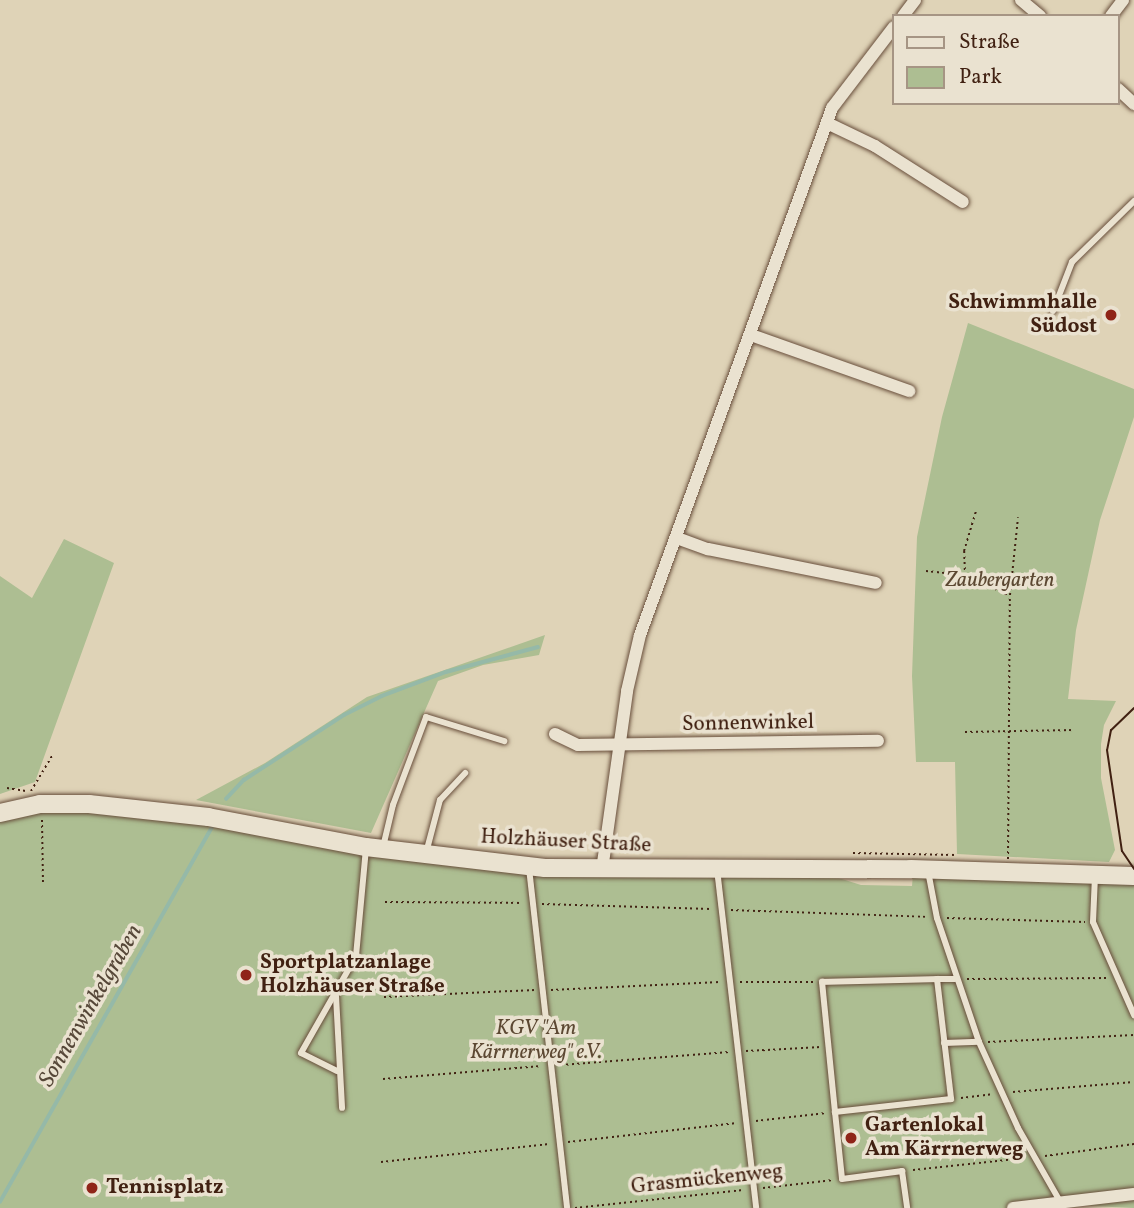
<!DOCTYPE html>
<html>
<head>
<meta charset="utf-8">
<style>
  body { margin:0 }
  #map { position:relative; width:1134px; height:1208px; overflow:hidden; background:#dfd3b7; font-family:Vollkorn,serif }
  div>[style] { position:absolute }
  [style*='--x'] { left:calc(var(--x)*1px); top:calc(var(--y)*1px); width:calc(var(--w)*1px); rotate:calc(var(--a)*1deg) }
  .green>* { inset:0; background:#adbe92 }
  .stream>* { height:3.5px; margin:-1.75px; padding:0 1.75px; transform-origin:1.75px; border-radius:1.75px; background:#95b9a8 }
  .path>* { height:2px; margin-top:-1px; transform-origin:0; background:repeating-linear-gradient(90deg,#412112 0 2px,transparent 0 5.5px) }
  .roads { filter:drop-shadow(0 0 2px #684e3b) drop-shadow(0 0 2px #684e3b) }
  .lane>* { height:6px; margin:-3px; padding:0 3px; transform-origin:3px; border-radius:3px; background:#eae2d0 }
  .street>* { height:12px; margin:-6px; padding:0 6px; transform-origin:6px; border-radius:6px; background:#eae2d0 }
  .secondary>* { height:18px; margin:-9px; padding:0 9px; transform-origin:9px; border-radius:9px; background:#eae2d0 }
  .tram>* { height:2px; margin:-1px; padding:0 1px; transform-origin:1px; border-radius:1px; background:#412112 }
  .dots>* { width:19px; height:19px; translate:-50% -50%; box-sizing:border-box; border:4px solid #eae2d0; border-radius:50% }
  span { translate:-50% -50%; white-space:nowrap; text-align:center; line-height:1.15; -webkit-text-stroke:7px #eae2d0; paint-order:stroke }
  .poi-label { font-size:21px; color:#412112; font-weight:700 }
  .right { translate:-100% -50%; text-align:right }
  .left { translate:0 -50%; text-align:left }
  .park-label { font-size:21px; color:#5c4832; font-style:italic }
  .street-label { font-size:21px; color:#412112 }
  .water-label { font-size:23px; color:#564738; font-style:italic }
  .legend { position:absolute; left:892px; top:14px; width:228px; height:91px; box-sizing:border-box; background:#eae2d0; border:2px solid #a69584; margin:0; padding:9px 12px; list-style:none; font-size:21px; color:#412112 }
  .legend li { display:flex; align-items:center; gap:14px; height:35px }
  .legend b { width:35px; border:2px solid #a69584 }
</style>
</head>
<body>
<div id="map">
  <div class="green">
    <i style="clip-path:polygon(968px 323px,1134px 389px,1134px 417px,1100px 520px,1076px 630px,1068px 699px,1116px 701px,1104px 725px,1101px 744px,1101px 778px,1115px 850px,1109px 862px,957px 854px,955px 762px,916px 762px,912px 676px,917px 537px,942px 417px)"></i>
    <i style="clip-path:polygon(64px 539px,114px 563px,35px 782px,0 794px,0 576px,32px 598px)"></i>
    <i style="clip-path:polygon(545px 635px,539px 655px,483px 665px,438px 681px,371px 833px,196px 800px,265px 763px,367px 697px)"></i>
    <i style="clip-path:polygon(96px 811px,206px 823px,534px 874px,826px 874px,861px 885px,912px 886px,913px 874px,1134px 885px,1134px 1190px,1025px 1208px,0 1208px,0 820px,41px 812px)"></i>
    <i style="clip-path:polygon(1134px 1199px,1134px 1208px,1069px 1205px)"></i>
  </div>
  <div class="stream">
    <i style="--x:226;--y:799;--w:26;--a:-47"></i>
    <i style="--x:244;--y:780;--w:119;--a:-33"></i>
    <i style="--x:344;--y:715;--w:42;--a:-26.6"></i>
    <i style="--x:382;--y:696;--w:68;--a:-20.6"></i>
    <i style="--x:446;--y:672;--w:95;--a:-15.2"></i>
    <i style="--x:0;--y:1202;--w:431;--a:-60.5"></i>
  </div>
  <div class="path">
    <i style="--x:926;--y:571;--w:39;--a:6"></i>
    <i style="--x:965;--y:575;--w:47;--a:24.9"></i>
    <i style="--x:965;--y:575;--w:24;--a:-92"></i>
    <i style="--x:964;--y:551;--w:42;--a:-73.3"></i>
    <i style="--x:965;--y:732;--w:110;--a:-1"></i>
    <i style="--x:7;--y:788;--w:19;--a:9"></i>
    <i style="--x:31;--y:791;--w:41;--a:-59"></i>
    <i style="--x:42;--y:820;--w:66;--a:89.1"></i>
    <i style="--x:853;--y:853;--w:103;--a:1.1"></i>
    <i style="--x:1008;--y:859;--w:264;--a:-89.6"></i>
    <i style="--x:1010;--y:595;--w:78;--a:-84.1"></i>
    <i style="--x:385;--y:902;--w:137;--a:0.4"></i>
    <i style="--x:542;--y:904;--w:169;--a:1.7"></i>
    <i style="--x:731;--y:910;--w:197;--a:2"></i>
    <i style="--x:947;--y:918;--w:138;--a:1.7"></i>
    <i style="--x:967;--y:979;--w:141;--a:-0.4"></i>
    <i style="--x:740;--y:982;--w:74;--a:0"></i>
    <i style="--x:551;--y:990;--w:169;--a:-2.7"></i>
    <i style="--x:384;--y:997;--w:151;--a:-2.7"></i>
    <i style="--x:988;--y:1042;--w:146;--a:-2.7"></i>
    <i style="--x:746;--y:1051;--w:75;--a:-3.1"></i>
    <i style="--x:561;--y:1065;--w:169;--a:-4.4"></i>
    <i style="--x:383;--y:1079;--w:159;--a:-4.7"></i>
    <i style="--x:1013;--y:1092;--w:121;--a:-4.7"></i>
    <i style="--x:961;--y:1098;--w:33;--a:-7"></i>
    <i style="--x:756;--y:1121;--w:71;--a:-6.4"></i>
    <i style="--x:568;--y:1142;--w:170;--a:-6.4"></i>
    <i style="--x:1045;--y:1156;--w:90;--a:-7.7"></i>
    <i style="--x:381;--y:1162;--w:169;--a:-6.1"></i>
    <i style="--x:913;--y:1170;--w:113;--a:-6.1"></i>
    <i style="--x:763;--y:1188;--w:71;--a:-6.4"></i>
    <i style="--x:575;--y:1208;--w:169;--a:-6.1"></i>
  </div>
  <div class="roads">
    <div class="lane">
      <i style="--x:1053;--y:311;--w:53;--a:-68.8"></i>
      <i style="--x:1072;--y:262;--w:87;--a:-44.5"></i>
      <i style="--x:383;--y:847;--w:43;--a:-76.6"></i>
      <i style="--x:393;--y:805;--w:94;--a:-69.4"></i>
      <i style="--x:426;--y:717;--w:82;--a:17.1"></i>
      <i style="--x:426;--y:853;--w:55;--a:-75.2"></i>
      <i style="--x:440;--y:800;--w:37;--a:-47"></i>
      <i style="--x:529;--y:868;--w:342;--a:83.6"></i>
      <i style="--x:717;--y:869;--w:341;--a:83.4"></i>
      <i style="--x:928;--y:871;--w:48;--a:79.2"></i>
      <i style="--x:937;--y:918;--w:131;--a:71.3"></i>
      <i style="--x:979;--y:1042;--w:94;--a:65.6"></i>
      <i style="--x:1018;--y:1128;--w:86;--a:60.2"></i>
      <i style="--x:1095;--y:876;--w:46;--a:92.5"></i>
      <i style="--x:1093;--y:922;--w:102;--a:66.2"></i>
      <i style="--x:937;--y:979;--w:18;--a:0"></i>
      <i style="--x:336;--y:996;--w:112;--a:86.9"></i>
      <i style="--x:944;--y:1043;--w:35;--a:-2"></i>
      <i style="--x:337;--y:1071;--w:40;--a:-153.4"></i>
      <i style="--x:301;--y:1053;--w:112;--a:-60.4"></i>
      <i style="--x:356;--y:956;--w:107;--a:-84.7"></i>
      <i style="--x:835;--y:1112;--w:131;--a:-95.7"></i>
      <i style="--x:822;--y:982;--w:115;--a:-1.5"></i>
      <i style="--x:937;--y:979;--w:121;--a:83.3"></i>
      <i style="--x:951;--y:1099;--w:117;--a:173.6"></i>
      <i style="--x:835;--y:1112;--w:67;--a:84"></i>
      <i style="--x:842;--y:1179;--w:61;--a:-7.6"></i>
      <i style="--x:902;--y:1171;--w:37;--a:82"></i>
    </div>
    <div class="street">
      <i style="--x:1021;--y:0;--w:25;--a:40"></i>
      <i style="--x:903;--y:16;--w:20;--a:-53"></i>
      <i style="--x:1111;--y:16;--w:20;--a:-53"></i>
      <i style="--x:1118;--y:89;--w:22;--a:43"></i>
      <i style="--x:827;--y:123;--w:53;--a:25.6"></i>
      <i style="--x:875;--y:146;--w:104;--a:32.5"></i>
      <i style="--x:751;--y:335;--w:168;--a:19.5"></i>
      <i style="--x:677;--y:538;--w:33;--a:20"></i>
      <i style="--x:708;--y:549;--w:171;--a:11.4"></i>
      <i style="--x:555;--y:734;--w:25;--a:26"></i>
      <i style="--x:578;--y:745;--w:300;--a:-0.8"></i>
      <i style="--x:602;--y:870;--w:181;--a:-82"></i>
      <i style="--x:627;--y:691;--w:57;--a:-76.9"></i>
      <i style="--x:640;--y:635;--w:561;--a:-69.98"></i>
      <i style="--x:832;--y:108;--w:102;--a:-52.6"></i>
      <i style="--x:1013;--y:1208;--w:122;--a:-6.6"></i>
    </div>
    <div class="secondary">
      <i style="--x:0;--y:813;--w:41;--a:-12.7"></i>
      <i style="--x:40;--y:804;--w:49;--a:0"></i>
      <i style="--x:89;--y:804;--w:120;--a:6.2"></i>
      <i style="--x:208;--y:817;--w:161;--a:10.8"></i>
      <i style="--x:366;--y:847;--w:180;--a:6.7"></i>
      <i style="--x:545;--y:868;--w:366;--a:0.2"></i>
      <i style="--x:911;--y:869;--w:223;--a:1.8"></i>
    </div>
  </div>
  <div class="tram">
    <i style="--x:1134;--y:708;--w:32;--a:136"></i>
    <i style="--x:1111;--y:730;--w:20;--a:101"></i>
    <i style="--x:1107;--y:750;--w:102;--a:81.6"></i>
    <i style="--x:1122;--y:851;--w:22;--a:56"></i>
  </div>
  <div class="dots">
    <i style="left:1111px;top:315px;background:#8f2418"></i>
    <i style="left:246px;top:975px;background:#8f2418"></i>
    <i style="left:851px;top:1138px;background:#8f2418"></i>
    <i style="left:92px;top:1188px;background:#8f2418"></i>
  </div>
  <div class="poi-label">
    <span class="right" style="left:1097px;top:315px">Schwimmhalle<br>Südost</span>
    <span class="left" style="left:260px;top:975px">Sportplatzanlage<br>Holzhäuser Straße</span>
    <span class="left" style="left:865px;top:1138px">Gartenlokal<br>Am Kärrnerweg</span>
    <span class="left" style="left:106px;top:1188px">Tennisplatz</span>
  </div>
  <div class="park-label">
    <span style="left:1000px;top:581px">Zaubergarten</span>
    <span style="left:536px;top:1041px">KGV "Am<br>Kärrnerweg" e.V.</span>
  </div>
  <div class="street-label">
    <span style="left:748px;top:724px;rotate:-1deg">Sonnenwinkel</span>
    <span style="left:566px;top:842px;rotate:3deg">Holzhäuser Straße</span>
    <span style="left:707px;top:1180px;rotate:-6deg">Grasmückenweg</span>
  </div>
  <div class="water-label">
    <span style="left:91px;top:1006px;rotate:-60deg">Sonnenwinkelgraben</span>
  </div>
  <ul class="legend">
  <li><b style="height:9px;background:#eae2d0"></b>Straße</li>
  <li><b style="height:19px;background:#adbe92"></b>Park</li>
  </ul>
</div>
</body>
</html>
